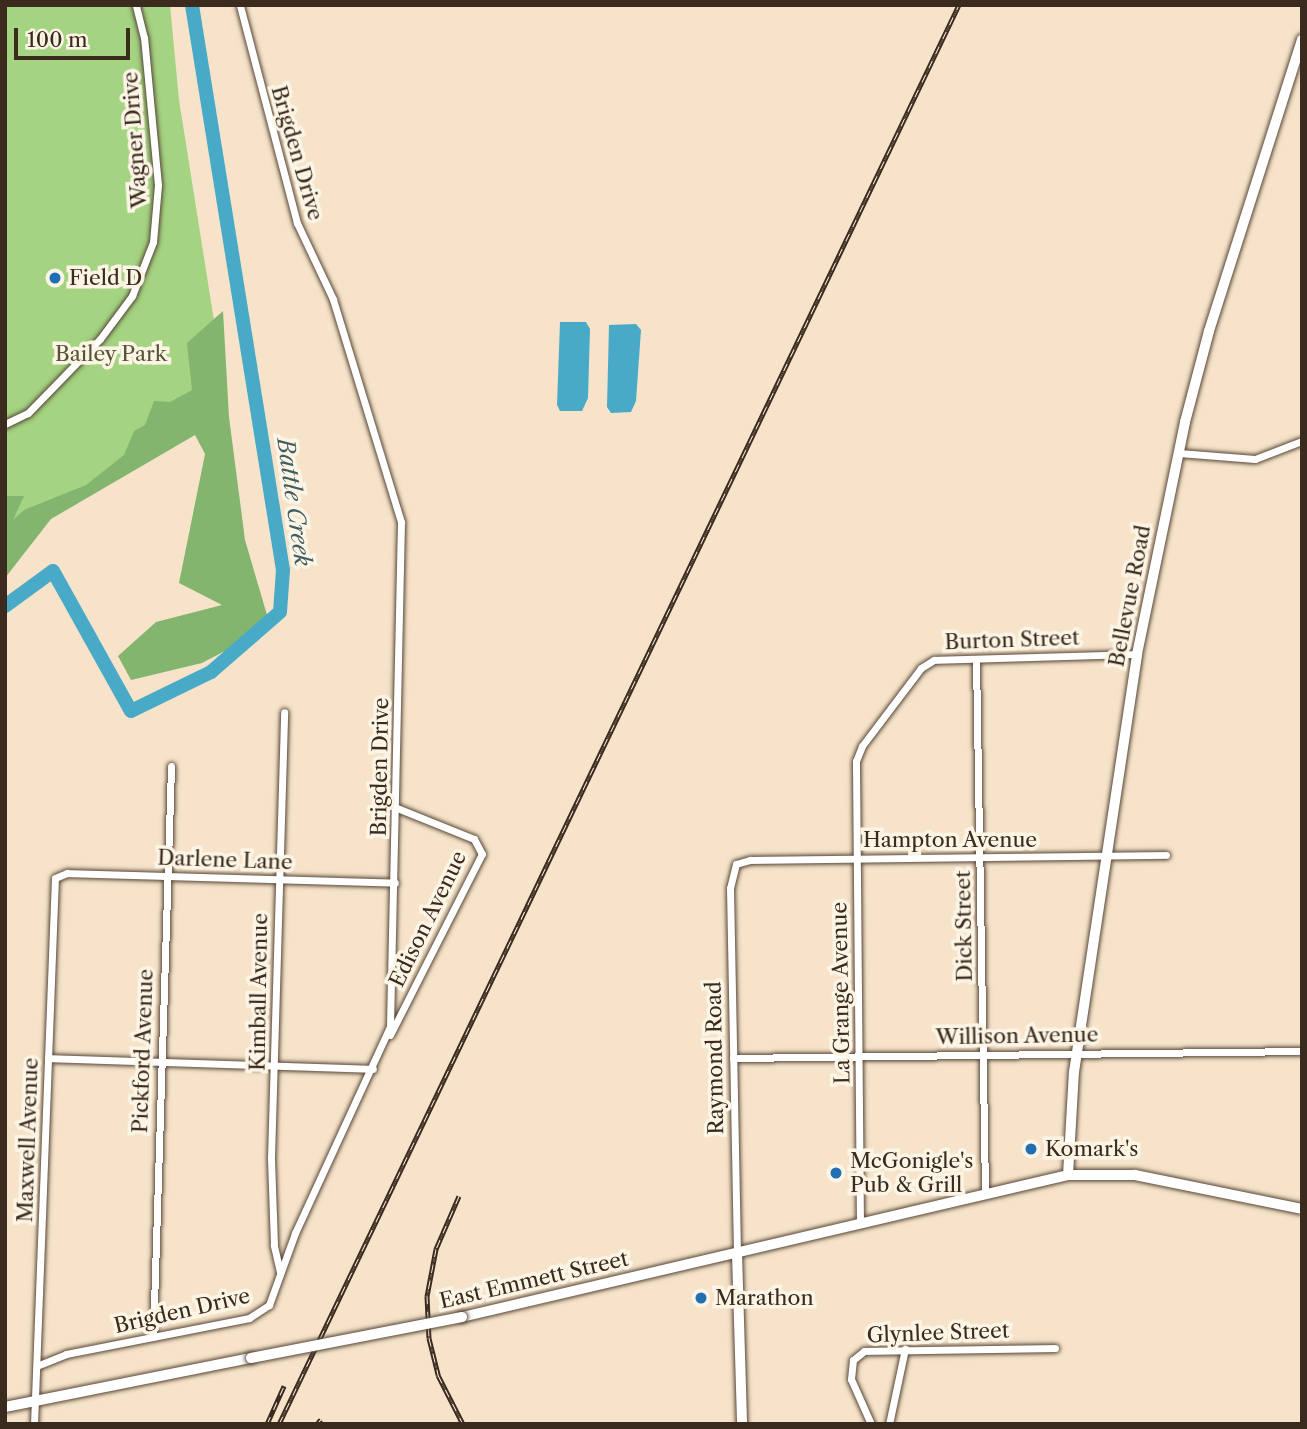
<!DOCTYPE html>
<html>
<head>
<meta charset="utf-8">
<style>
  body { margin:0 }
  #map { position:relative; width:1307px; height:1429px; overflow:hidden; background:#f6e3c9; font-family:"Libre Caslon Text",serif }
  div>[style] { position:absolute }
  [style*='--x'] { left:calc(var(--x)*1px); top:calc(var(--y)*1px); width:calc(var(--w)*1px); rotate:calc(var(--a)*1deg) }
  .green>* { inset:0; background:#a4d381 }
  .forest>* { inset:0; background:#83b56f }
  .water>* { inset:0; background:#49aac8 }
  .river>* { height:14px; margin:-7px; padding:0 7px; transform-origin:7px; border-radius:7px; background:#49aac8 }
  .roads { filter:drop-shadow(0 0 2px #574638) drop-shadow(0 0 2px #574638) }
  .street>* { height:7px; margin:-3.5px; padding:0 3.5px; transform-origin:3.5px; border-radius:3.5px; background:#fff }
  .secondary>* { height:10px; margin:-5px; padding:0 5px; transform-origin:5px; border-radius:5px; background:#fff }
  .rail>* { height:5px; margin-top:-2.5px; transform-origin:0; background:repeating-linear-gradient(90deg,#fcf5e5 0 8px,#3b2a1e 0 16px); box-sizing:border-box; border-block:2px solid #3b2a1e }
  .bridges { filter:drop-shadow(0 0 2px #574638) drop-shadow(0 0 2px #574638) }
  .secondary-bridge>* { height:10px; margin:-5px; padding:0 5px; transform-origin:5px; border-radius:5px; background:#fff }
  .dots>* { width:19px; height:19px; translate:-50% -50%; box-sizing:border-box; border:4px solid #fcf5e5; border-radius:50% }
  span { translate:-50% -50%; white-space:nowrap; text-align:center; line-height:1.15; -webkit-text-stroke:7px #fcf5e5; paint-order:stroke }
  .street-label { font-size:21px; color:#3b2a1e }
  .poi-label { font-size:21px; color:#3b2a1e }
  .left { translate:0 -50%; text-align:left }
  .park-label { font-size:21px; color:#555437 }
  .water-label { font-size:23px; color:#415d62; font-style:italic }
  .frame { position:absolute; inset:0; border:7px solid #3b2a1e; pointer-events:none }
  .scale { position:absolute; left:14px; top:28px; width:116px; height:32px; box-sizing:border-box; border:4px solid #3b2a1e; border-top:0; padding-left:9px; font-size:21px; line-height:24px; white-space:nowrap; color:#3b2a1e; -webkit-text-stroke:5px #fcf5e5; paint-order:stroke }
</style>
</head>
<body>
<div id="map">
  <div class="green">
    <i style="clip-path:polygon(5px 5px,170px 5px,179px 100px,228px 409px,49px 515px,5px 568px)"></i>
  </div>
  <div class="forest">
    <i style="clip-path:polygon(223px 311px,229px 417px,245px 540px,267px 615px,242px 642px,202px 663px,131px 680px,118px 656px,156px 622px,222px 605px,179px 583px,205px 454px,195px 435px,51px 519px,5px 578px,5px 496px,24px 496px,13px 520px,24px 510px,86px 485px,124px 455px,134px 431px,145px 425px,154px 401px,170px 402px,192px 390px,187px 343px)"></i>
  </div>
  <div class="water">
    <i style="clip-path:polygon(560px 322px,586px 322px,590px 329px,588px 398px,582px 411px,560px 411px,557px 405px)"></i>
    <i style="clip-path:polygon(636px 324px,641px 330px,636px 401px,631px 412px,611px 413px,607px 407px,609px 325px)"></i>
  </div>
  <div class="river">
    <i style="--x:5;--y:606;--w:59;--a:-36.1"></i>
    <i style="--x:53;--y:571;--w:160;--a:60.9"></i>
    <i style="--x:131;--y:711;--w:89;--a:-26"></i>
    <i style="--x:211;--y:672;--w:91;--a:-41"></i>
    <i style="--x:280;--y:612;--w:42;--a:-85.9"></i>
    <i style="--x:283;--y:570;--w:572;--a:-99.15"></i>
  </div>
  <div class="roads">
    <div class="street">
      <i style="--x:5;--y:424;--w:25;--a:-26"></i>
      <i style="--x:28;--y:413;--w:103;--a:-45.8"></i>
      <i style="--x:100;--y:339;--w:54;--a:-53.3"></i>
      <i style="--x:132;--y:296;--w:58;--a:-68.7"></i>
      <i style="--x:153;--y:242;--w:57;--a:-85"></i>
      <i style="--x:158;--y:185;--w:148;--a:-95.4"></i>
      <i style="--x:144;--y:38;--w:34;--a:-104"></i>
      <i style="--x:1179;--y:453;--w:76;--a:4.5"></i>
      <i style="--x:1255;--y:459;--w:50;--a:-21"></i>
      <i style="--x:976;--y:659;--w:534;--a:89.03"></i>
      <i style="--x:390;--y:1035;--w:203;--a:-63.1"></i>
      <i style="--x:482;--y:854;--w:17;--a:-118"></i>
      <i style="--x:474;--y:839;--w:83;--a:-158.1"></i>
      <i style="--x:48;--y:1058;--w:325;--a:1.9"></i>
      <i style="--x:733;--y:1058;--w:569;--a:-0.7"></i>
      <i style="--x:860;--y:1224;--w:463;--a:-90.5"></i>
      <i style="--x:856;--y:761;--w:16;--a:-68"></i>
      <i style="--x:862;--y:746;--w:98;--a:-52.9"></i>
      <i style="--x:921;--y:668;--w:15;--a:-32"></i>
      <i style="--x:934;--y:660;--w:203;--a:-1.7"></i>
      <i style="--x:737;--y:1253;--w:365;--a:-91.1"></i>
      <i style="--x:730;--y:888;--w:25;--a:-76"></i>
      <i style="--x:736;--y:864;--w:15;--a:-16"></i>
      <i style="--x:750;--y:860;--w:416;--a:-0.7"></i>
      <i style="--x:280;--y:1272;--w:28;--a:-103"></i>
      <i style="--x:274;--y:1245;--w:88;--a:-92"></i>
      <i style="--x:271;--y:1157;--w:445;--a:-88.3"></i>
      <i style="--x:153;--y:1337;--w:571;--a:-88.19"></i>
      <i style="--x:39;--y:1365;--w:29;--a:-22"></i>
      <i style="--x:66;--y:1354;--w:187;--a:-11.1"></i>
      <i style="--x:249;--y:1318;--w:24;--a:-33"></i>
      <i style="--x:269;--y:1305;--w:77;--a:-70.1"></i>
      <i style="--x:295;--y:1233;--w:228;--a:-65.3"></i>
      <i style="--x:390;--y:1026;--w:504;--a:-88.75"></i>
      <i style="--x:401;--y:522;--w:233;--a:-107"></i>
      <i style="--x:333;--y:299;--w:84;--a:-115.3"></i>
      <i style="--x:297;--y:223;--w:225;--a:-104.7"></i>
      <i style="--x:34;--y:1424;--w:546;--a:-87.8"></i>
      <i style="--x:55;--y:878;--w:13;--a:-23"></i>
      <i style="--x:67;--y:873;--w:328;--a:1.7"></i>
      <i style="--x:871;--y:1424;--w:49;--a:-114"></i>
      <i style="--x:851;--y:1379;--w:19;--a:-84"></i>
      <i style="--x:853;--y:1360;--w:14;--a:-39"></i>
      <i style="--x:864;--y:1351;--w:191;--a:-0.9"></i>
      <i style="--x:889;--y:1424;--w:77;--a:-78"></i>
    </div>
    <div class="secondary">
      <i style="--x:1068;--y:1175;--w:103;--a:-86.7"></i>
      <i style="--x:1074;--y:1072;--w:423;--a:-81.4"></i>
      <i style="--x:1137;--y:654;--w:237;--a:-78.3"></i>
      <i style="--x:1185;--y:422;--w:94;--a:-75.2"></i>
      <i style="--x:1209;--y:331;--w:306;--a:-72.3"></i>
      <i style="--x:737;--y:1253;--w:171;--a:88.3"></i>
      <i style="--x:462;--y:1317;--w:622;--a:-13.19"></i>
      <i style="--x:1068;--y:1175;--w:67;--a:0"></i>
      <i style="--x:1135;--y:1175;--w:170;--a:11.5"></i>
      <i style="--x:5;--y:1407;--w:251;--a:-11.3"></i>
    </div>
  </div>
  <div class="rail">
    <i style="--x:459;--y:1196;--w:58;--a:113.5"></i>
    <i style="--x:436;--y:1249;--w:48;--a:100.8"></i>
    <i style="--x:427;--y:1296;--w:42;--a:87.3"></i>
    <i style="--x:429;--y:1338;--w:38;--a:76"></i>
    <i style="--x:438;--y:1375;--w:55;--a:63"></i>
    <i style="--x:267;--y:1424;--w:42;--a:-65.9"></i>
    <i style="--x:279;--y:1424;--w:1574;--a:-64.4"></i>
    <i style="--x:317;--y:1424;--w:6;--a:-51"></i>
  </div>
  <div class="bridges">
    <div class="secondary-bridge">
      <i style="--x:251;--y:1358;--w:215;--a:-11"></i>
    </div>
  </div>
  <div class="dots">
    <i style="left:55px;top:278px;background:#1f6fb2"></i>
    <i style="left:1031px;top:1149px;background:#1f6fb2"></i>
    <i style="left:836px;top:1173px;background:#1f6fb2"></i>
    <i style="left:701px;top:1298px;background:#1f6fb2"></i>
  </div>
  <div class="street-label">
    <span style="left:135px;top:140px;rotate:-94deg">Wagner Drive</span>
    <span style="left:297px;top:153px;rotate:74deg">Brigden Drive</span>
    <span style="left:1130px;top:596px;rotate:-79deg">Bellevue Road</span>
    <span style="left:1012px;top:640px;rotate:-2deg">Burton Street</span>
    <span style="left:380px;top:767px;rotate:-89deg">Brigden Drive</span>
    <span style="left:950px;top:840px">Hampton Avenue</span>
    <span style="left:225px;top:860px;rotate:2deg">Darlene Lane</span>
    <span style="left:428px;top:919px;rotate:-64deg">Edison Avenue</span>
    <span style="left:964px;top:926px;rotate:-91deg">Dick Street</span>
    <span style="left:259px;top:992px;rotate:-89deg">Kimball Avenue</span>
    <span style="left:841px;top:993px;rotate:-91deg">La Grange Avenue</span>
    <span style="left:1017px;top:1036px;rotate:-1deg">Willison Avenue</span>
    <span style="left:143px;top:1051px;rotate:-88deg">Pickford Avenue</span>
    <span style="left:715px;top:1058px;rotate:-91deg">Raymond Road</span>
    <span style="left:28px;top:1140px;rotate:-88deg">Maxwell Avenue</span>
    <span style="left:534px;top:1280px;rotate:-13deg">East Emmett Street</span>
    <span style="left:182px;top:1311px;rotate:-13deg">Brigden Drive</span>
    <span style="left:938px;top:1333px;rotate:-2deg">Glynlee Street</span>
  </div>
  <div class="poi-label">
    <span class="left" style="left:69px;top:278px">Field D</span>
    <span class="left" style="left:1045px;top:1149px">Komark's</span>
    <span class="left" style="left:850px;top:1173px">McGonigle's<br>Pub &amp; Grill</span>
    <span class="left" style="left:715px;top:1298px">Marathon</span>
  </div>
  <div class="park-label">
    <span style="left:111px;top:354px">Bailey Park</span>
  </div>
  <div class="water-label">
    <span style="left:294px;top:502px;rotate:82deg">Battle Creek</span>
  </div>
  <div class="frame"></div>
  <div class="scale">100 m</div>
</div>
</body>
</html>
